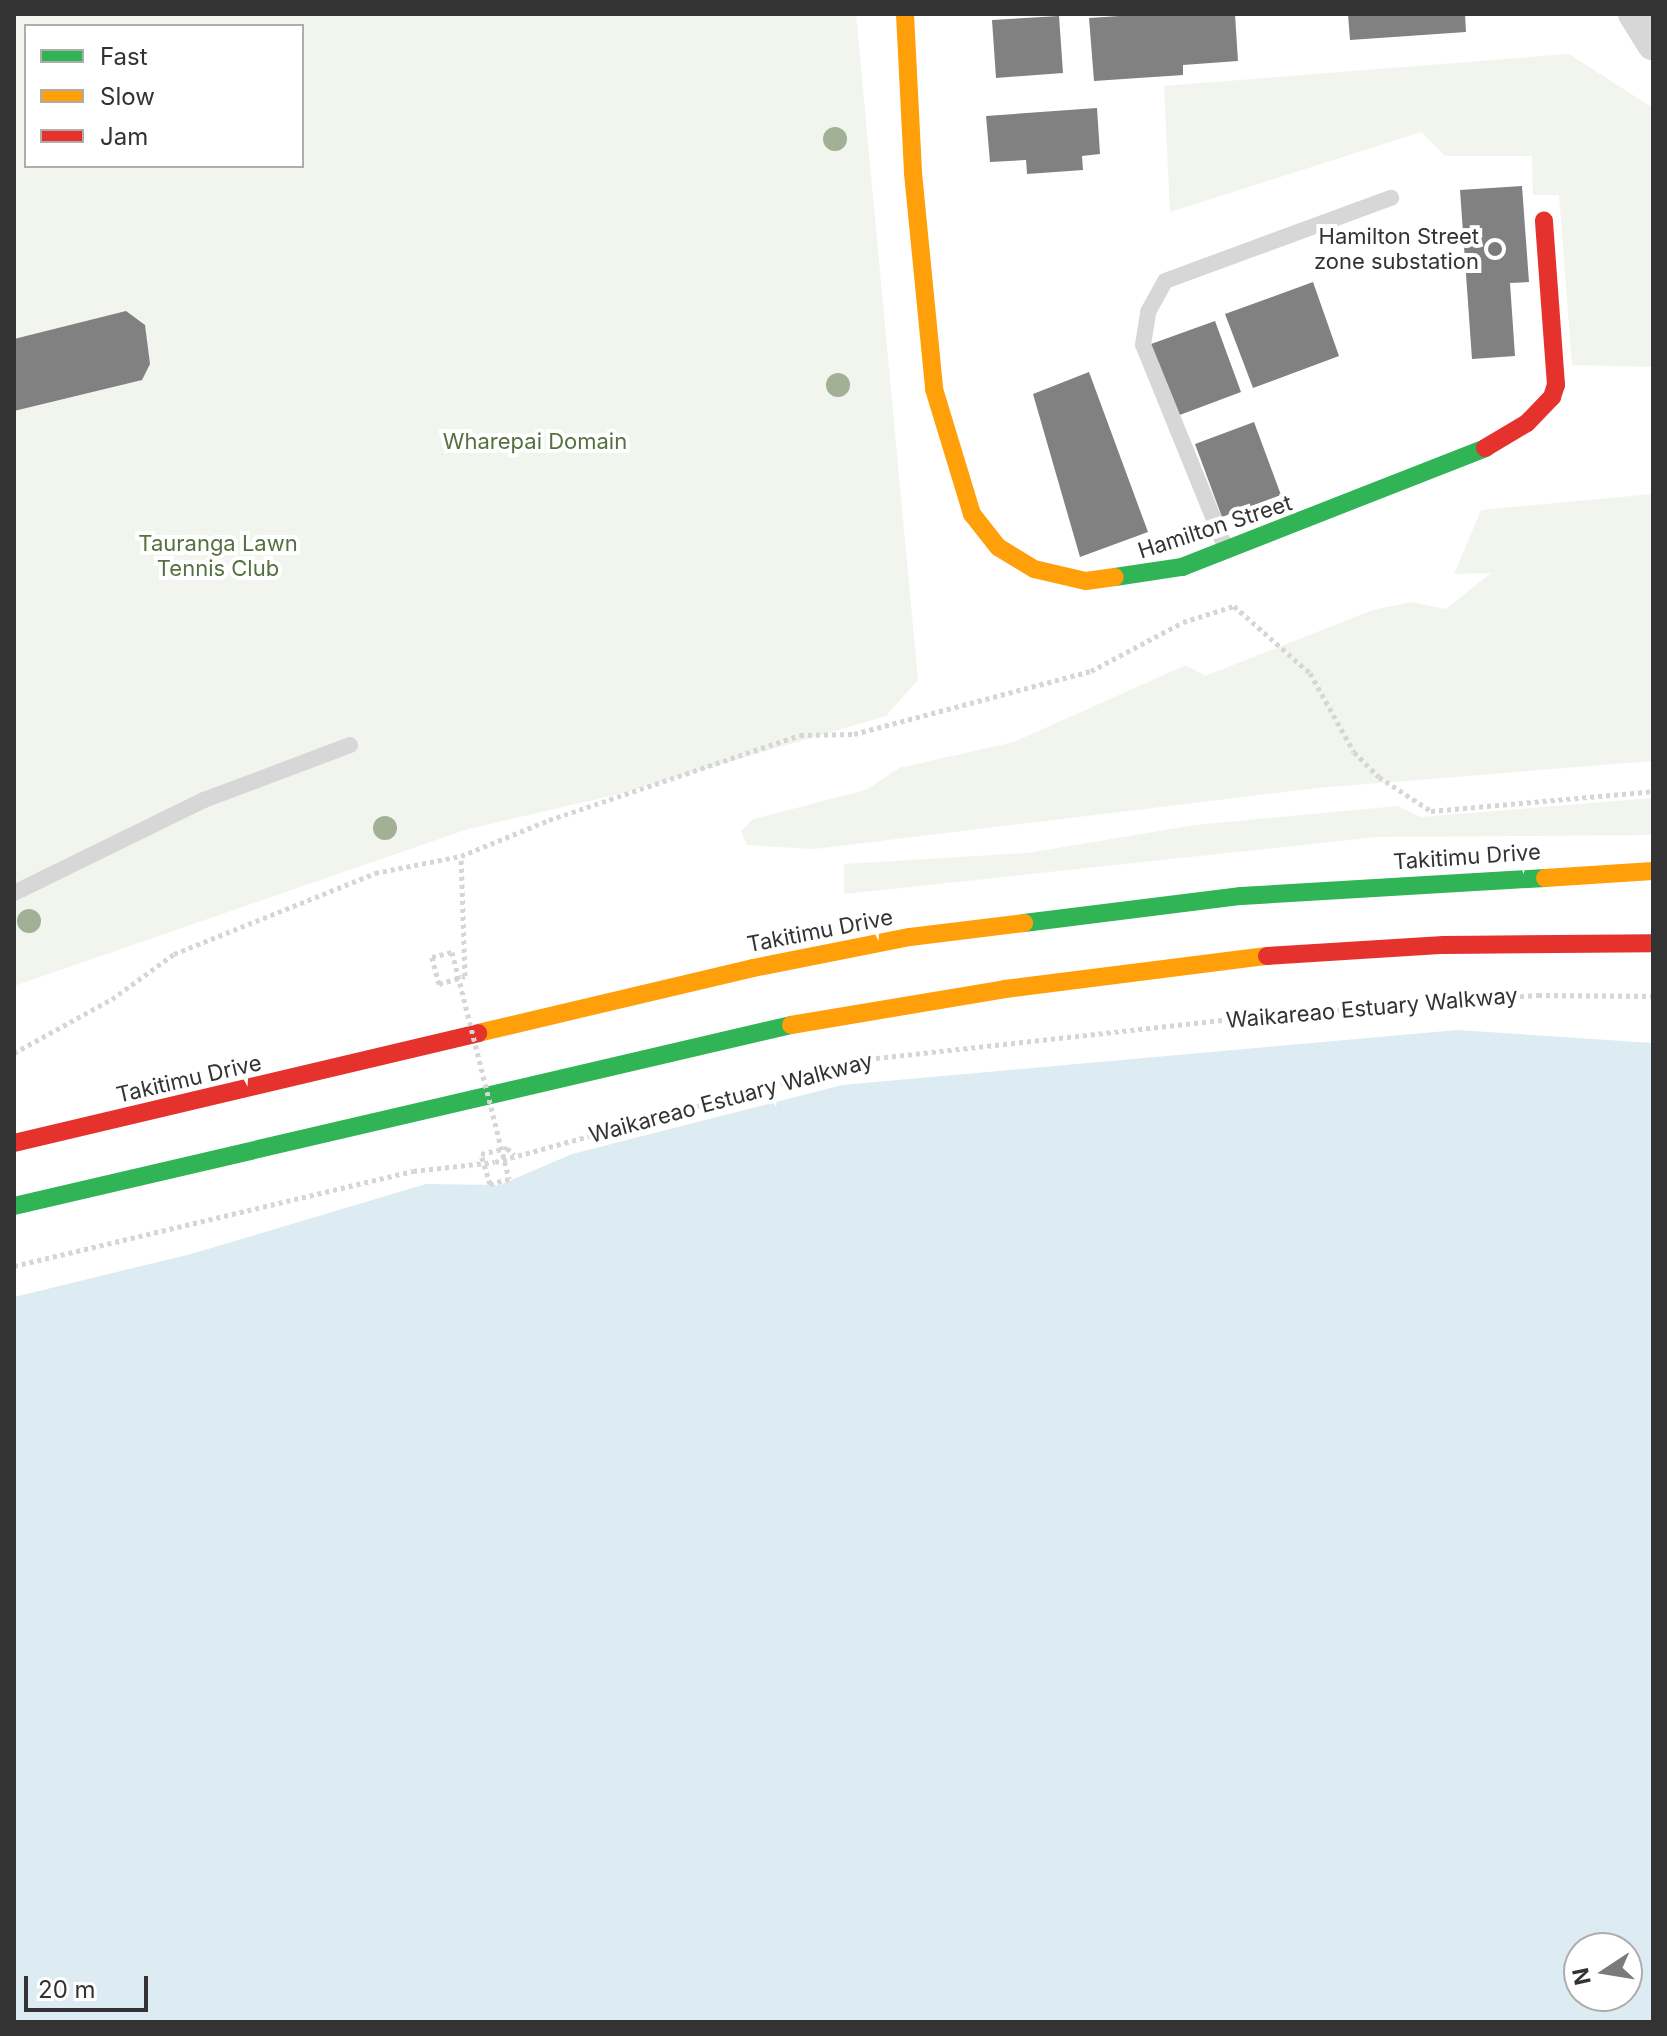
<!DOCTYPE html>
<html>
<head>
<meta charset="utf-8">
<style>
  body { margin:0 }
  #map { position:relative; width:1667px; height:2036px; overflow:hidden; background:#fff; font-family:Inter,sans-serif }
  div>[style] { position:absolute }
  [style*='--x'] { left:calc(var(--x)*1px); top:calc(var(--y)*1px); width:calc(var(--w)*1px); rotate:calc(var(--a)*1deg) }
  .green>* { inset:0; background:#f1f5ed }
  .water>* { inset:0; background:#ddebf3 }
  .building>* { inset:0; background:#818181 }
  .path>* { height:5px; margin-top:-2.5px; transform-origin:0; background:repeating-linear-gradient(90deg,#d6d6d6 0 4px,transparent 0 8px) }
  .lane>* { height:16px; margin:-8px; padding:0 8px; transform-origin:8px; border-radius:8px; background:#d7d7d7 }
  .street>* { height:32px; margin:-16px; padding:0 16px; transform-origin:16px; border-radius:16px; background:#d7d7d7 }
  .fast>* { height:18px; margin:-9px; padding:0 9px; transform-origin:9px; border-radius:9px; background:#30b455 }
  .slow>* { height:18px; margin:-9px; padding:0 9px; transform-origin:9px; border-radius:9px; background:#ff9f0a }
  .jam>* { height:18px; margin:-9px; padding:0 9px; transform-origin:9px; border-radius:9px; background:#e5322d }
  .path-bridge>* { height:5px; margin-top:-2.5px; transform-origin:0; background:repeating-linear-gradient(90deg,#d6d6d6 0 4px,transparent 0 8px) }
  .trees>* { width:24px; height:24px; margin:-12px; border-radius:50%; background:#a2b095 }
  .dots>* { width:22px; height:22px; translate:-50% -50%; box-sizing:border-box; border:4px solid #fff; border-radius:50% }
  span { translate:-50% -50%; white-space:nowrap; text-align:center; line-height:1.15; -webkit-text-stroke:8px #fff; paint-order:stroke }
  .poi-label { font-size:22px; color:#333 }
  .right { translate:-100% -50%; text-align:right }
  .park-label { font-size:22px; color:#56703f }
  .street-label { font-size:22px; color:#333 }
  .frame { position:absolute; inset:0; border:16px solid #333; pointer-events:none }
  .legend { position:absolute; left:24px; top:24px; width:280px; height:144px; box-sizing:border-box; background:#fff; border:2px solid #adadad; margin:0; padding:10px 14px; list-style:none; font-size:24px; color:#333 }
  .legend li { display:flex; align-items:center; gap:16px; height:40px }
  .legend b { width:40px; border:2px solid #adadad }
  .north { position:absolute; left:1563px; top:1932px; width:80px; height:80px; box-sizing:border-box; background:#fff; border:2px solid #adadad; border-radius:50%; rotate:258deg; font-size:22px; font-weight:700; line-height:32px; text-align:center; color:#333 }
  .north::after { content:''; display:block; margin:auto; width:28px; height:36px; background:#7a7a7a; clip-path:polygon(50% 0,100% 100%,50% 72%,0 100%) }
  .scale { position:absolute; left:24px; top:1976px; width:124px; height:36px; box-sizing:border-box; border:4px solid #333; border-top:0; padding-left:10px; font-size:24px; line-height:28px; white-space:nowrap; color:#333; -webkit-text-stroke:6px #fff; paint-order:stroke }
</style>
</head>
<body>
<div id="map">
  <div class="green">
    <i style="clip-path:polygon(evenodd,14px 14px,856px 14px,918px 680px,886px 716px,623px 793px,468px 829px,14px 986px,14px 14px,26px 26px,302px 26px,302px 166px,26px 166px,26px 26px)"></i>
    <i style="clip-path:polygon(1569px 54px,1653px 108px,1653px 367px,1572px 365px,1559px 195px,1533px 195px,1532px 156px,1445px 156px,1421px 132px,1170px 212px,1164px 86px)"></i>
    <i style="clip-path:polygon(1653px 494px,1653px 761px,1317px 788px,814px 849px,747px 845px,741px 831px,753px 819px,866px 790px,899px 768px,1014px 742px,1186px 665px,1205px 676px,1373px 610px,1411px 602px,1446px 609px,1491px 573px,1454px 574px,1481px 510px)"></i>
    <i style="clip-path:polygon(1653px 798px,1653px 835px,1377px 837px,844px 894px,844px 864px,1028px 853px,1195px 825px,1398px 806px,1421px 817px)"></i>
  </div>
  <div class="water">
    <i style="clip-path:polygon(evenodd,1457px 1030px,1653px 1043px,1653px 2022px,14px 2022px,14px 1297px,191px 1254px,426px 1184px,500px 1185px,572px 1154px,842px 1085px,1457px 1030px,1579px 1948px,1627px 1948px,1627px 1996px,1579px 1996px,1579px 1948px)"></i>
  </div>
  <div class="building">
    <i style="clip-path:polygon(1150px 14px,1235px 14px,1238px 61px,1183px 65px,1183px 75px,1094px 81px,1089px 18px)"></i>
    <i style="clip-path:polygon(1348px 14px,1465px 14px,1466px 32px,1350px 40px)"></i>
    <i style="clip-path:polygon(1059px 16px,1063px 73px,996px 78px,992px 20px)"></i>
    <i style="clip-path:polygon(1097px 108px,1100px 154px,1082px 156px,1083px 170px,1027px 174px,1026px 160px,990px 162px,986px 116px)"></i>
    <i style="clip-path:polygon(1522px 186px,1529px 282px,1510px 283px,1515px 356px,1472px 359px,1460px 190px)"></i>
    <i style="clip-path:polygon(1313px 282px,1339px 356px,1253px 388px,1225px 314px)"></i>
    <i style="clip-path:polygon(126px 311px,145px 325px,150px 364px,142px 380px,14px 411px,14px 339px)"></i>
    <i style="clip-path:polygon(1215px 321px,1241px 392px,1177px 416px,1151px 344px)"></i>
    <i style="clip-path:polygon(1089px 372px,1148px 532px,1080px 557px,1033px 394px)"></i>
    <i style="clip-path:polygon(1254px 422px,1281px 495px,1222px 517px,1195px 444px)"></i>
  </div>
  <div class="path">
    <i style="--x:439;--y:984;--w:27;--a:-17"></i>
    <i style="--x:465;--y:976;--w:119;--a:-91.9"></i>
    <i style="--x:14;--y:1053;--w:112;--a:-28.9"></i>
    <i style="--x:112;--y:999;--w:77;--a:-36"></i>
    <i style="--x:174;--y:954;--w:217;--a:-21.9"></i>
    <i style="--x:375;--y:873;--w:88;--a:-11.2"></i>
    <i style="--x:461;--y:856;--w:95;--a:-22.2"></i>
    <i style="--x:549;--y:820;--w:265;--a:-18.7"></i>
    <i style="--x:800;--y:735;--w:54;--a:-1.1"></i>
    <i style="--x:854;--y:734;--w:245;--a:-14.9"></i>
    <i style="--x:1091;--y:671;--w:104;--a:-28"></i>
    <i style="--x:1183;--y:622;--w:53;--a:-17.4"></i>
    <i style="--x:1234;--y:606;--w:101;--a:41.4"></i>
    <i style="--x:1310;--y:673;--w:90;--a:60.9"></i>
    <i style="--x:1354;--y:752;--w:35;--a:45"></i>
    <i style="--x:1379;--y:777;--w:62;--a:33.2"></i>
    <i style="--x:1431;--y:811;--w:223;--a:-5.1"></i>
    <i style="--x:481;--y:1154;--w:27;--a:-13"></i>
    <i style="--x:507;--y:1148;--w:10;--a:45"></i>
    <i style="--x:14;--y:1266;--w:410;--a:-13.4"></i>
    <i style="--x:413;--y:1171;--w:82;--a:-6.3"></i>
    <i style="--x:495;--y:1162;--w:387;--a:-15.4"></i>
    <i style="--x:868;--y:1059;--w:399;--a:-6.3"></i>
    <i style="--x:1265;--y:1015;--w:274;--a:-4.2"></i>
    <i style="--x:1538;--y:995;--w:115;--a:0.5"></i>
  </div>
  <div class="lane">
    <i style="--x:1226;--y:549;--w:220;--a:-112.1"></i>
    <i style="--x:1143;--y:345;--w:33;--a:-81"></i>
    <i style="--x:1148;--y:312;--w:35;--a:-61"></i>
    <i style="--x:1165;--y:281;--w:241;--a:-20.2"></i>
    <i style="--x:14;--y:893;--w:212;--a:-26.1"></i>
    <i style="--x:204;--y:800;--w:156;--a:-20.6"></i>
  </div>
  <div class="street">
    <i style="--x:1634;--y:14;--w:36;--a:58"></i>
  </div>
  <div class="fast">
    <i style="--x:1115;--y:577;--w:68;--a:-8.5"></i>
    <i style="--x:1182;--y:567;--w:326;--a:-21.4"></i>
    <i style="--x:1024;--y:923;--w:219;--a:-7.1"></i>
    <i style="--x:1241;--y:896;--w:305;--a:-3.4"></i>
    <i style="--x:14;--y:1206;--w:798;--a:-13.11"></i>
  </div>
  <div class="slow">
    <i style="--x:905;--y:14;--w:159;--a:87.1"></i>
    <i style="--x:913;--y:173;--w:217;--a:84.4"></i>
    <i style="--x:934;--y:389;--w:131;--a:73.1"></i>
    <i style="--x:972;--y:514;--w:42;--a:51.8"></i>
    <i style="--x:998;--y:547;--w:42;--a:31.4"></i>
    <i style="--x:1034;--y:569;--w:53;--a:13"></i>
    <i style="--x:1086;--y:581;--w:29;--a:-8"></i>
    <i style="--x:1545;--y:878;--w:108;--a:-3.7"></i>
    <i style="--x:791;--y:1025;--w:217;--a:-9.5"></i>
    <i style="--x:1005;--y:989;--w:264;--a:-7.2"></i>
    <i style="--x:478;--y:1033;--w:283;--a:-13.3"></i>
    <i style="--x:753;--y:968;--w:160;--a:-11.2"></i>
    <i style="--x:910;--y:937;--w:115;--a:-7"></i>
  </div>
  <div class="jam">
    <i style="--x:1485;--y:448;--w:49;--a:-30.8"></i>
    <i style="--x:1527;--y:423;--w:36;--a:-46"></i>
    <i style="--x:1552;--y:397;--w:13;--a:-72"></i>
    <i style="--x:1556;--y:385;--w:165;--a:-94.2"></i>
    <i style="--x:1267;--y:956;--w:177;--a:-3.6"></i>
    <i style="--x:1444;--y:945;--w:209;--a:-0.5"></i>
    <i style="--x:14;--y:1143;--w:477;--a:-13.3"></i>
  </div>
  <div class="path-bridge">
    <i style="--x:439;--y:984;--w:28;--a:-105"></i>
    <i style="--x:432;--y:957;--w:21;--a:-14"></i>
    <i style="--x:452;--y:952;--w:234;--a:75.9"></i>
    <i style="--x:509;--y:1179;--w:20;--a:165"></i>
    <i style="--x:490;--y:1184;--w:31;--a:-107"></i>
  </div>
  <div class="trees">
    <i style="left:835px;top:139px"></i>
    <i style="left:838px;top:385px"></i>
    <i style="left:385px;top:828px"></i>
    <i style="left:29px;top:921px"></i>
  </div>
  <div class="dots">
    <i style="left:1495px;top:249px;background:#7a7a7a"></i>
  </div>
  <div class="poi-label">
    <span class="right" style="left:1479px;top:249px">Hamilton Street<br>zone substation</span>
  </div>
  <div class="park-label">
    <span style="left:535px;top:442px">Wharepai Domain</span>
    <span style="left:218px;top:556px">Tauranga Lawn<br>Tennis Club</span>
  </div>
  <div class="street-label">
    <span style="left:1215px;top:527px;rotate:-18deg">Hamilton Street</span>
    <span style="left:1467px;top:857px;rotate:-4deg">Takitimu Drive</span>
    <span style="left:820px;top:931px;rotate:-11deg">Takitimu Drive</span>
    <span style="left:1372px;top:1008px;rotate:-5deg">Waikareao Estuary Walkway</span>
    <span style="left:189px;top:1079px;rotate:-13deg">Takitimu Drive</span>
    <span style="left:731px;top:1098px;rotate:-15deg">Waikareao Estuary Walkway</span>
  </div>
  <div class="frame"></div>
  <ul class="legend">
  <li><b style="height:10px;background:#30b455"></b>Fast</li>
  <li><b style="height:10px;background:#ff9f0a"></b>Slow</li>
  <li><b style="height:10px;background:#e5322d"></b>Jam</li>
  </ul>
  <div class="north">N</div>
  <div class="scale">20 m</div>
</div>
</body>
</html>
